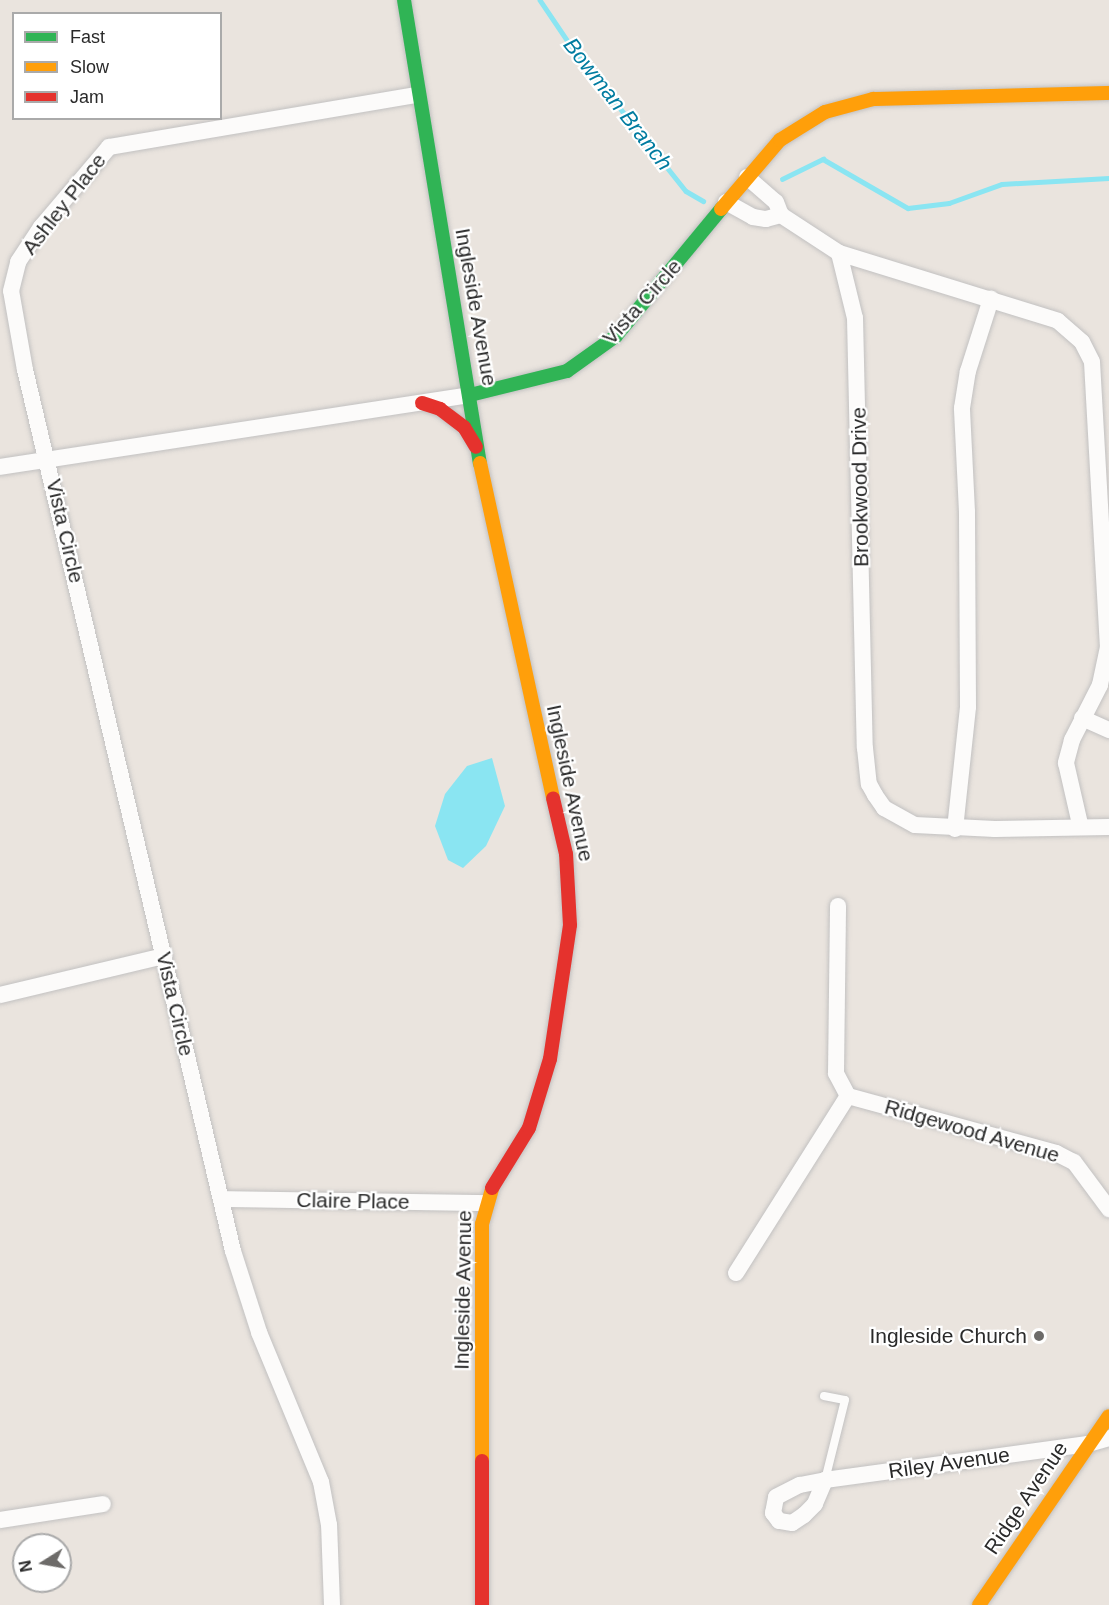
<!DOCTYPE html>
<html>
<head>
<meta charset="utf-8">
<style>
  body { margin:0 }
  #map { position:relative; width:1109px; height:1605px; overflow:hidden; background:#eae4de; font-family:Helvetica,sans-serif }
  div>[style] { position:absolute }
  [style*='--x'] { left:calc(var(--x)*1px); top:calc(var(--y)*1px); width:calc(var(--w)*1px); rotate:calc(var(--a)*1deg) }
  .water>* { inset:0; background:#8ae5f2 }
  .stream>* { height:4.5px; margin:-2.25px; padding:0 2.25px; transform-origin:2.25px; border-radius:2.25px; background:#8ae5f2 }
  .roads { filter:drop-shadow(0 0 2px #c2c1c1) drop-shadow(0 0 2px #c2c1c1) }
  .lane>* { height:8px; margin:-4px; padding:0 4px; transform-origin:4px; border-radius:4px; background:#fcfbfa }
  .street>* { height:16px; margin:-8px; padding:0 8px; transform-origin:8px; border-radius:8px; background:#fcfbfa }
  .fast>* { height:14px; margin:-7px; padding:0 7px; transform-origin:7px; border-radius:7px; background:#30b455 }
  .slow>* { height:14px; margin:-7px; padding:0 7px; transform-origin:7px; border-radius:7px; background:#ff9f0a }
  .jam>* { height:14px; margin:-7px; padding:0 7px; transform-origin:7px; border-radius:7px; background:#e5322d }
  .dots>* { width:16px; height:16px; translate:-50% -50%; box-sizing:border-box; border:3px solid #fff; border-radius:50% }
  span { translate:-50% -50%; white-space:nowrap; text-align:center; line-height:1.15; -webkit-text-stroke:4.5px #fff; paint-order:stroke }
  .street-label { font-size:21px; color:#2a2a2a }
  .poi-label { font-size:21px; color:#2a2a2a }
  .right { translate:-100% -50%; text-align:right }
  .water-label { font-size:22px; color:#017ca0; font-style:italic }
  .legend { position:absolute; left:12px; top:12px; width:210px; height:108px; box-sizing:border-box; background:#fff; border:2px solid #aaa; margin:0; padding:8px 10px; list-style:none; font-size:18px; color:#2a2a2a }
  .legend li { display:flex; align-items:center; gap:12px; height:30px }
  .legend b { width:30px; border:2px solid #aaa }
  .north { position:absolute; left:12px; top:1533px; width:60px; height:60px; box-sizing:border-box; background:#fff; border:2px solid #aaa; border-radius:50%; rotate:259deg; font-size:16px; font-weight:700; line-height:24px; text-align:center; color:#2a2a2a }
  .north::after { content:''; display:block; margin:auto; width:21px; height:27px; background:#6d6b69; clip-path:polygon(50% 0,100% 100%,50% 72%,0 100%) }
</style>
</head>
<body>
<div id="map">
  <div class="water">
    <i style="clip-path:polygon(492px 758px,505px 806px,486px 846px,463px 868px,448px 860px,435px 826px,445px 794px,467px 766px)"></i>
  </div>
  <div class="stream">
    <i style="--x:540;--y:0;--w:59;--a:56"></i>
    <i style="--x:573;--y:49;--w:181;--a:51.5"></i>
    <i style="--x:686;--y:191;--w:20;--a:30"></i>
    <i style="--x:782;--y:179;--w:46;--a:-26"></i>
    <i style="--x:823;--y:159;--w:98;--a:30"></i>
    <i style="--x:908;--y:208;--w:41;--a:-7"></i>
    <i style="--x:949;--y:203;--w:56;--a:-19.7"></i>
    <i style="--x:1002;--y:184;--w:107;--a:-3.2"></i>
  </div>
  <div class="roads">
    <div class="lane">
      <i style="--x:824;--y:1396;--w:21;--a:11"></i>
      <i style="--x:845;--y:1400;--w:82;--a:104"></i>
    </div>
    <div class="street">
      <i style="--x:747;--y:177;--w:38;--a:41"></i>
      <i style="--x:776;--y:202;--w:14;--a:69"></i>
      <i style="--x:781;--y:215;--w:69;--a:33.2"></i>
      <i style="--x:839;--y:253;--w:67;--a:76.2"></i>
      <i style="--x:855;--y:318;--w:430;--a:88.7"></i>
      <i style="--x:865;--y:748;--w:36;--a:84"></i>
      <i style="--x:869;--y:784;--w:13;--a:61"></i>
      <i style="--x:875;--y:795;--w:16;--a:55"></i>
      <i style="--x:884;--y:808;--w:35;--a:29"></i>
      <i style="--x:915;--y:825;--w:80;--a:2.9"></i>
      <i style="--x:995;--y:829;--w:114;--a:-1"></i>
      <i style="--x:726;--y:202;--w:31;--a:29"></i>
      <i style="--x:753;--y:217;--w:13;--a:9"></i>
      <i style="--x:766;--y:219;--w:16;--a:-15"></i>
      <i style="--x:839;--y:253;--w:229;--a:17.2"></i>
      <i style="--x:1058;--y:321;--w:32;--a:41"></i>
      <i style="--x:1082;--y:342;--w:22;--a:63"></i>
      <i style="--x:1092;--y:362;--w:285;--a:86.8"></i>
      <i style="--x:1108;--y:647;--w:39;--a:102"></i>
      <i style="--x:1100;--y:685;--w:62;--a:117"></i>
      <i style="--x:1072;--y:740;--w:24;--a:105"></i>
      <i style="--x:1066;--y:763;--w:63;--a:77.1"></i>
      <i style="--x:0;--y:467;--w:475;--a:-8.7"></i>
      <i style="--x:1082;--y:718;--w:30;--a:24"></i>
      <i style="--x:955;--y:829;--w:123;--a:-83.9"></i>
      <i style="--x:968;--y:707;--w:195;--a:-90.3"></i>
      <i style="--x:967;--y:512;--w:104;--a:-92.8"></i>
      <i style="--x:962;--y:408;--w:37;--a:-81"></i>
      <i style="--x:968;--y:371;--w:76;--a:-72.3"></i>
      <i style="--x:0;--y:995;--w:169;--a:-13.4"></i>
      <i style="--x:848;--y:1096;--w:216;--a:15.3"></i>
      <i style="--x:1056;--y:1153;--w:20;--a:27"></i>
      <i style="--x:1074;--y:1162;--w:59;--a:53.3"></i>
      <i style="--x:222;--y:1199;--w:263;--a:0.9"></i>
      <i style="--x:736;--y:1273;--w:209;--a:-57.7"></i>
      <i style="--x:848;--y:1096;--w:26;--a:-118"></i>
      <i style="--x:836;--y:1073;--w:167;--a:-89.3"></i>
      <i style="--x:825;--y:1480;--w:26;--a:113"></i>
      <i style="--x:815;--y:1504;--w:16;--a:135"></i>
      <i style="--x:804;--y:1515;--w:14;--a:146"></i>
      <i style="--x:792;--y:1523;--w:13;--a:-171"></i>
      <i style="--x:779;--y:1521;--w:10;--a:-127"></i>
      <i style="--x:773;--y:1513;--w:16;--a:-79"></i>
      <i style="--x:776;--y:1497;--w:27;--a:-27"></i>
      <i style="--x:800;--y:1485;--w:25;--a:-11"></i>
      <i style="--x:825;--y:1480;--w:265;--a:-7.8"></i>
      <i style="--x:1088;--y:1444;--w:22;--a:-16"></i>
      <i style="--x:0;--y:1520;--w:104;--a:-8.8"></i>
      <i style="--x:332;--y:1605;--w:80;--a:-92.1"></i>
      <i style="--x:329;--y:1525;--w:44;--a:-100.5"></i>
      <i style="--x:321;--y:1482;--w:162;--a:-112.5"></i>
      <i style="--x:259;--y:1332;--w:85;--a:-107.8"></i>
      <i style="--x:233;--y:1251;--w:905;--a:-103.28"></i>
      <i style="--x:25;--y:370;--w:80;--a:-100"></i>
      <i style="--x:11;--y:291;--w:30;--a:-76"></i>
      <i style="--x:18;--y:262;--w:42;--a:-56.7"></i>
      <i style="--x:41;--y:227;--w:105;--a:-49.6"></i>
      <i style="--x:109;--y:147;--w:313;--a:-9.6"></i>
    </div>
    <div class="fast">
      <i style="--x:404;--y:0;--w:469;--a:80.7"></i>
      <i style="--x:470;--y:395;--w:100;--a:-13.9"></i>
      <i style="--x:567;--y:371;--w:60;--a:-35.5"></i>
      <i style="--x:616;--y:336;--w:165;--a:-50.4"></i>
    </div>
    <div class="slow">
      <i style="--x:721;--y:209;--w:91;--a:-49.5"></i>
      <i style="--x:780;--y:140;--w:53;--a:-31.9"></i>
      <i style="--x:825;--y:112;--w:50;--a:-15.2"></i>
      <i style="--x:873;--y:99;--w:236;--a:-1.5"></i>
      <i style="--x:480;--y:463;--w:343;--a:77.7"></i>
      <i style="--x:482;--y:1461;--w:237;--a:-90"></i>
      <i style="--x:482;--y:1224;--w:37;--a:-74"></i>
      <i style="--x:979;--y:1605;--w:229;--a:-55.5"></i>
    </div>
    <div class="jam">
      <i style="--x:422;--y:403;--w:19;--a:18"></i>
      <i style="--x:440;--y:409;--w:30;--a:37"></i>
      <i style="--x:464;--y:427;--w:23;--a:59"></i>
      <i style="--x:492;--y:1188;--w:70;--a:-58.3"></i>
      <i style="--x:529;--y:1128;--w:72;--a:-73.1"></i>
      <i style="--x:550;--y:1059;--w:135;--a:-81.5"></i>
      <i style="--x:570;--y:925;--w:71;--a:-93.2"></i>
      <i style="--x:566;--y:854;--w:57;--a:-103.1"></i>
      <i style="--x:482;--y:1461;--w:144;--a:90"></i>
    </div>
  </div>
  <div class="dots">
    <i style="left:1039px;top:1336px;background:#6d6b69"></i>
  </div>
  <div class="street-label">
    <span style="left:64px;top:204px;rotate:-52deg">Ashley Place</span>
    <span style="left:642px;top:302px;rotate:-48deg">Vista Circle</span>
    <span style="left:476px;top:307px;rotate:80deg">Ingleside Avenue</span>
    <span style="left:860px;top:487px;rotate:-91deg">Brookwood Drive</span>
    <span style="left:65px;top:531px;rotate:77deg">Vista Circle</span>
    <span style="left:570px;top:783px;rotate:78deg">Ingleside Avenue</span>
    <span style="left:175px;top:1004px;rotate:77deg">Vista Circle</span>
    <span style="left:972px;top:1131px;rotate:16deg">Ridgewood Avenue</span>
    <span style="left:353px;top:1201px;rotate:1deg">Claire Place</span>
    <span style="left:463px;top:1290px;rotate:-89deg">Ingleside Avenue</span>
    <span style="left:949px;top:1463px;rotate:-8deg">Riley Avenue</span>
    <span style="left:1026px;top:1498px;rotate:-56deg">Ridge Avenue</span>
  </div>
  <div class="poi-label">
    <span class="right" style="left:1027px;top:1336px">Ingleside Church</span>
  </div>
  <div class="water-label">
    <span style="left:618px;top:104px;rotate:52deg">Bowman Branch</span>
  </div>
  <ul class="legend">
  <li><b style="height:8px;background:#30b455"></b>Fast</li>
  <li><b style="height:8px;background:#ff9f0a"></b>Slow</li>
  <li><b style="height:8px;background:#e5322d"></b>Jam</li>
  </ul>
  <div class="north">N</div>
</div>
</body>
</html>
